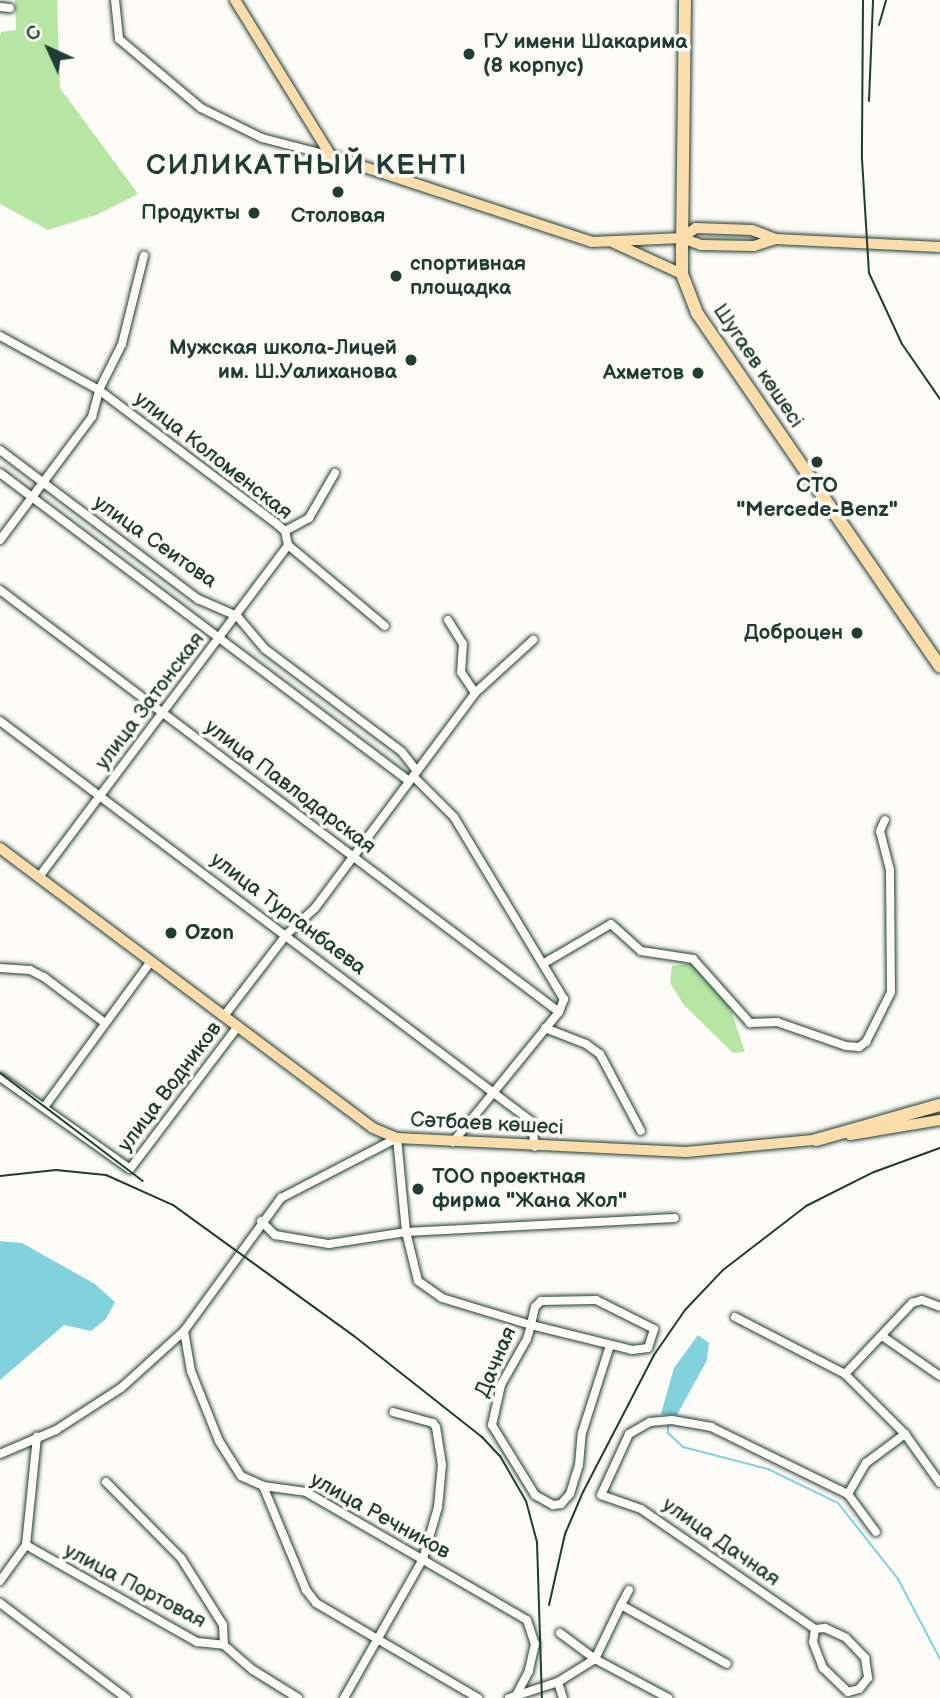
<!DOCTYPE html>
<html>
<head>
<meta charset="utf-8">
<style>
  body { margin:0 }
  #map { position:relative; width:940px; height:1698px; overflow:hidden; background:#fdfcf7; font-family:"Balsamiq Sans",sans-serif }
  div>[style] { position:absolute }
  [style*='--x'] { left:calc(var(--x)*1px); top:calc(var(--y)*1px); width:calc(var(--w)*1px); rotate:calc(var(--a)*1deg) }
  .green>* { inset:0; background:#b7e5a3 }
  .water>* { inset:0; background:#82d2dd }
  .stream>* { height:2px; margin:-1px; padding:0 1px; transform-origin:1px; border-radius:1px; background:#82d2dd }
  .roads { filter:drop-shadow(0 0 2px #1f3d34) drop-shadow(0 0 2px #1f3d34) }
  .minor>* { height:8px; margin:-4px; padding:0 4px; transform-origin:4px; border-radius:4px; background:#fdfcf7 }
  .major>* { height:10px; margin:-5px; padding:0 5px; transform-origin:5px; border-radius:5px; background:#fbddab }
  .highway>* { height:12px; margin:-6px; padding:0 6px; transform-origin:6px; border-radius:6px; background:#fbddab }
  .rail>* { height:2px; margin:-1px; padding:0 1px; transform-origin:1px; border-radius:1px; background:#1f3d34 }
  .dots>* { width:19px; height:19px; translate:-50% -50%; box-sizing:border-box; border:4px solid #fdfcf7; border-radius:50% }
  span { translate:-50% -50%; white-space:nowrap; text-align:center; line-height:1.15; -webkit-text-stroke:7px #fdfcf7; paint-order:stroke }
  .poi-label { font-size:21px; color:#1f3d34; font-weight:700 }
  .left { translate:0 -50%; text-align:left }
  .right { translate:-100% -50%; text-align:right }
  .street-label { font-size:21px; color:#1f3d34 }
  .district-label { font-size:28px; color:#1f3d34; font-weight:700; letter-spacing:2px }
  .north { position:absolute; left:14px; top:14px; width:70px; height:70px; -webkit-text-stroke:5px #fdfcf7; paint-order:stroke; rotate:315deg; font-size:19px; font-weight:700; line-height:28px; text-align:center; color:#1f3d34 }
  .north::after { content:''; display:block; margin:auto; width:24px; height:32px; background:#1f3d34; clip-path:polygon(50% 0,100% 100%,50% 72%,0 100%) }
</style>
</head>
<body>
<div id="map">
  <div class="green">
    <i style="clip-path:polygon(15px 0,57px 0,60px 88px,138px 194px,96px 215px,48px 230px,0 204px,0 37px,1px 32px,16px 30px)"></i>
    <i style="clip-path:polygon(695px 963px,730px 1007px,745px 1052px,733px 1053px,684px 1005px,670px 983px,672px 966px)"></i>
  </div>
  <div class="water">
    <i style="clip-path:polygon(0 1241px,22px 1243px,95px 1284px,115px 1302px,106px 1319px,91px 1331px,64px 1325px,0 1380px)"></i>
    <i style="clip-path:polygon(698px 1335px,709px 1343px,707px 1360px,677px 1415px,661px 1414px,674px 1368px)"></i>
  </div>
  <div class="stream">
    <i style="--x:668;--y:1424;--w:9;--a:90"></i>
    <i style="--x:668;--y:1433;--w:21;--a:43"></i>
    <i style="--x:683;--y:1447;--w:88;--a:14.5"></i>
    <i style="--x:768;--y:1469;--w:78;--a:25.9"></i>
    <i style="--x:838;--y:1503;--w:97;--a:51.7"></i>
    <i style="--x:898;--y:1579;--w:90;--a:62.3"></i>
  </div>
  <div class="roads">
    <div class="minor">
      <i style="--x:115;--y:0;--w:39;--a:84"></i>
      <i style="--x:119;--y:39;--w:107;--a:40.1"></i>
      <i style="--x:201;--y:108;--w:68;--a:26.2"></i>
      <i style="--x:262;--y:138;--w:71;--a:14.6"></i>
      <i style="--x:0;--y:7;--w:10;--a:6"></i>
      <i style="--x:0;--y:336;--w:113;--a:28.6"></i>
      <i style="--x:99;--y:390;--w:224;--a:37"></i>
      <i style="--x:278;--y:525;--w:9;--a:41"></i>
      <i style="--x:285;--y:531;--w:14;--a:78"></i>
      <i style="--x:288;--y:545;--w:126;--a:39.9"></i>
      <i style="--x:0;--y:450;--w:248;--a:37"></i>
      <i style="--x:198;--y:599;--w:43;--a:23.6"></i>
      <i style="--x:237;--y:616;--w:43;--a:49.7"></i>
      <i style="--x:265;--y:649;--w:171;--a:36.9"></i>
      <i style="--x:402;--y:752;--w:24;--a:52"></i>
      <i style="--x:0;--y:473;--w:512;--a:36.98"></i>
      <i style="--x:285;--y:531;--w:27;--a:-28"></i>
      <i style="--x:309;--y:518;--w:52;--a:-60"></i>
      <i style="--x:0;--y:540;--w:154;--a:-53.2"></i>
      <i style="--x:92;--y:417;--w:28;--a:-75"></i>
      <i style="--x:99;--y:390;--w:51;--a:-63.4"></i>
      <i style="--x:122;--y:344;--w:91;--a:-76"></i>
      <i style="--x:0;--y:590;--w:700;--a:37.05"></i>
      <i style="--x:448;--y:620;--w:28;--a:58"></i>
      <i style="--x:463;--y:644;--w:28;--a:94"></i>
      <i style="--x:461;--y:672;--w:25;--a:56"></i>
      <i style="--x:0;--y:721;--w:665;--a:36.99"></i>
      <i style="--x:531;--y:1121;--w:26;--a:81"></i>
      <i style="--x:413;--y:776;--w:58;--a:45"></i>
      <i style="--x:454;--y:817;--w:213;--a:58.9"></i>
      <i style="--x:564;--y:999;--w:14;--a:111"></i>
      <i style="--x:559;--y:1012;--w:168;--a:129.2"></i>
      <i style="--x:39;--y:877;--w:415;--a:-53.1"></i>
      <i style="--x:546;--y:962;--w:75;--a:-30.3"></i>
      <i style="--x:611;--y:924;--w:40;--a:42"></i>
      <i style="--x:641;--y:951;--w:53;--a:8.7"></i>
      <i style="--x:693;--y:959;--w:86;--a:48.3"></i>
      <i style="--x:750;--y:1023;--w:27;--a:-2"></i>
      <i style="--x:777;--y:1022;--w:73;--a:19.2"></i>
      <i style="--x:846;--y:1046;--w:13;--a:4"></i>
      <i style="--x:859;--y:1047;--w:9;--a:-36"></i>
      <i style="--x:866;--y:1042;--w:56;--a:-63.4"></i>
      <i style="--x:891;--y:992;--w:122;--a:-90.5"></i>
      <i style="--x:890;--y:870;--w:40;--a:-104.4"></i>
      <i style="--x:880;--y:831;--w:12;--a:-66"></i>
      <i style="--x:0;--y:968;--w:30;--a:4"></i>
      <i style="--x:30;--y:970;--w:16;--a:27"></i>
      <i style="--x:44;--y:977;--w:76;--a:37"></i>
      <i style="--x:224;--y:1016;--w:103;--a:-52.5"></i>
      <i style="--x:287;--y:934;--w:38;--a:-43"></i>
      <i style="--x:315;--y:908;--w:268;--a:-53.3"></i>
      <i style="--x:475;--y:693;--w:79;--a:-42.4"></i>
      <i style="--x:545;--y:1028;--w:44;--a:21.3"></i>
      <i style="--x:586;--y:1044;--w:17;--a:36"></i>
      <i style="--x:600;--y:1054;--w:87;--a:62"></i>
      <i style="--x:0;--y:1077;--w:159;--a:35.3"></i>
      <i style="--x:130;--y:1169;--w:179;--a:-52.9"></i>
      <i style="--x:45;--y:1106;--w:180;--a:-53.8"></i>
      <i style="--x:261;--y:1221;--w:20;--a:45"></i>
      <i style="--x:275;--y:1235;--w:55;--a:9.5"></i>
      <i style="--x:329;--y:1244;--w:78;--a:-8.9"></i>
      <i style="--x:406;--y:1232;--w:269;--a:-3"></i>
      <i style="--x:735;--y:1317;--w:124;--a:27.4"></i>
      <i style="--x:845;--y:1374;--w:85;--a:45"></i>
      <i style="--x:905;--y:1434;--w:60;--a:54.5"></i>
      <i style="--x:184;--y:1331;--w:41;--a:80.1"></i>
      <i style="--x:191;--y:1371;--w:75;--a:68.2"></i>
      <i style="--x:219;--y:1441;--w:41;--a:57.8"></i>
      <i style="--x:241;--y:1476;--w:24;--a:24"></i>
      <i style="--x:263;--y:1486;--w:43;--a:7.9"></i>
      <i style="--x:306;--y:1492;--w:255;--a:30.1"></i>
      <i style="--x:527;--y:1620;--w:25;--a:72"></i>
      <i style="--x:535;--y:1644;--w:28;--a:103"></i>
      <i style="--x:529;--y:1671;--w:27;--a:118"></i>
      <i style="--x:882;--y:1336;--w:70;--a:34.6"></i>
      <i style="--x:845;--y:1374;--w:98;--a:-46.7"></i>
      <i style="--x:912;--y:1303;--w:10;--a:-17"></i>
      <i style="--x:922;--y:1300;--w:19;--a:21"></i>
      <i style="--x:0;--y:1454;--w:61;--a:-23.2"></i>
      <i style="--x:56;--y:1430;--w:77;--a:-32.9"></i>
      <i style="--x:121;--y:1388;--w:85;--a:-42.1"></i>
      <i style="--x:184;--y:1331;--w:165;--a:-53.9"></i>
      <i style="--x:281;--y:1198;--w:131;--a:-27.3"></i>
      <i style="--x:397;--y:1138;--w:94;--a:84.5"></i>
      <i style="--x:406;--y:1232;--w:50;--a:76.2"></i>
      <i style="--x:418;--y:1281;--w:29;--a:35"></i>
      <i style="--x:442;--y:1298;--w:93;--a:16.9"></i>
      <i style="--x:531;--y:1325;--w:104;--a:13.9"></i>
      <i style="--x:632;--y:1350;--w:16;--a:-7"></i>
      <i style="--x:648;--y:1348;--w:20;--a:-72"></i>
      <i style="--x:654;--y:1329;--w:65;--a:-153.4"></i>
      <i style="--x:596;--y:1300;--w:55;--a:179"></i>
      <i style="--x:541;--y:1301;--w:8;--a:135"></i>
      <i style="--x:535;--y:1307;--w:18;--a:103"></i>
      <i style="--x:531;--y:1325;--w:15;--a:106"></i>
      <i style="--x:527;--y:1339;--w:53;--a:119.5"></i>
      <i style="--x:501;--y:1385;--w:41;--a:102.7"></i>
      <i style="--x:492;--y:1425;--w:82;--a:58.4"></i>
      <i style="--x:535;--y:1495;--w:21;--a:29"></i>
      <i style="--x:553;--y:1505;--w:8;--a:-7"></i>
      <i style="--x:561;--y:1504;--w:13;--a:-48"></i>
      <i style="--x:570;--y:1494;--w:30;--a:-73"></i>
      <i style="--x:579;--y:1465;--w:32;--a:-85"></i>
      <i style="--x:582;--y:1433;--w:92;--a:-72.3"></i>
      <i style="--x:106;--y:1482;--w:107;--a:45.4"></i>
      <i style="--x:181;--y:1558;--w:79;--a:57.9"></i>
      <i style="--x:223;--y:1625;--w:20;--a:87"></i>
      <i style="--x:263;--y:1486;--w:113;--a:67.5"></i>
      <i style="--x:306;--y:1590;--w:16;--a:52"></i>
      <i style="--x:316;--y:1603;--w:188;--a:30.4"></i>
      <i style="--x:848;--y:1494;--w:36;--a:-60"></i>
      <i style="--x:866;--y:1463;--w:49;--a:-36.6"></i>
      <i style="--x:26;--y:1545;--w:197;--a:29.6"></i>
      <i style="--x:197;--y:1642;--w:27;--a:6"></i>
      <i style="--x:224;--y:1645;--w:38;--a:41"></i>
      <i style="--x:253;--y:1670;--w:53;--a:31.9"></i>
      <i style="--x:0;--y:1581;--w:44;--a:-54.2"></i>
      <i style="--x:26;--y:1545;--w:109;--a:-84.2"></i>
      <i style="--x:0;--y:1603;--w:158;--a:37"></i>
      <i style="--x:621;--y:1605;--w:17;--a:-62"></i>
      <i style="--x:825;--y:1628;--w:23;--a:25"></i>
      <i style="--x:846;--y:1638;--w:28;--a:46"></i>
      <i style="--x:865;--y:1658;--w:20;--a:81"></i>
      <i style="--x:868;--y:1678;--w:14;--a:129"></i>
      <i style="--x:859;--y:1689;--w:11;--a:165"></i>
      <i style="--x:848;--y:1692;--w:35;--a:-136"></i>
      <i style="--x:823;--y:1668;--w:28;--a:-111"></i>
      <i style="--x:813;--y:1642;--w:13;--a:-81"></i>
      <i style="--x:815;--y:1629;--w:10;--a:-6"></i>
      <i style="--x:815;--y:1629;--w:211;--a:-145.4"></i>
      <i style="--x:641;--y:1509;--w:42;--a:-160.7"></i>
      <i style="--x:601;--y:1495;--w:67;--a:-65.3"></i>
      <i style="--x:629;--y:1434;--w:24;--a:-30"></i>
      <i style="--x:650;--y:1422;--w:22;--a:-5"></i>
      <i style="--x:672;--y:1420;--w:40;--a:10"></i>
      <i style="--x:711;--y:1427;--w:153;--a:26.1"></i>
      <i style="--x:848;--y:1494;--w:47;--a:53.6"></i>
      <i style="--x:560;--y:1633;--w:44;--a:36.6"></i>
      <i style="--x:595;--y:1659;--w:60;--a:-64.3"></i>
      <i style="--x:621;--y:1605;--w:121;--a:29.1"></i>
      <i style="--x:558;--y:1682;--w:17;--a:73"></i>
      <i style="--x:344;--y:1698;--w:160;--a:-60.4"></i>
      <i style="--x:423;--y:1559;--w:54;--a:-73.9"></i>
      <i style="--x:438;--y:1507;--w:42;--a:-84.6"></i>
      <i style="--x:442;--y:1465;--w:38;--a:-99"></i>
      <i style="--x:436;--y:1427;--w:5;--a:-127"></i>
      <i style="--x:433;--y:1423;--w:41;--a:-164.6"></i>
      <i style="--x:509;--y:1698;--w:52;--a:-18.1"></i>
      <i style="--x:558;--y:1682;--w:44;--a:-31.9"></i>
      <i style="--x:595;--y:1659;--w:83;--a:28.1"></i>
    </div>
    <div class="major">
      <i style="--x:235;--y:0;--w:183;--a:58.4"></i>
      <i style="--x:331;--y:156;--w:275;--a:18.2"></i>
      <i style="--x:592;--y:242;--w:90;--a:-2.5"></i>
      <i style="--x:682;--y:238;--w:20;--a:20"></i>
      <i style="--x:701;--y:245;--w:53;--a:1.1"></i>
      <i style="--x:754;--y:246;--w:22;--a:-18"></i>
      <i style="--x:775;--y:239;--w:165;--a:2.8"></i>
      <i style="--x:682;--y:238;--w:17;--a:-36"></i>
      <i style="--x:696;--y:228;--w:56;--a:2"></i>
      <i style="--x:752;--y:230;--w:25;--a:21"></i>
      <i style="--x:612;--y:242;--w:77;--a:24.6"></i>
      <i style="--x:0;--y:848;--w:466;--a:36.9"></i>
      <i style="--x:373;--y:1128;--w:26;--a:23"></i>
      <i style="--x:397;--y:1138;--w:289;--a:2.8"></i>
      <i style="--x:686;--y:1152;--w:138;--a:-5.4"></i>
      <i style="--x:850;--y:1135;--w:91;--a:-9.5"></i>
    </div>
    <div class="highway">
      <i style="--x:685;--y:0;--w:253;--a:90.7"></i>
      <i style="--x:682;--y:253;--w:21;--a:90"></i>
      <i style="--x:682;--y:274;--w:42;--a:69"></i>
      <i style="--x:697;--y:313;--w:429;--a:55.5"></i>
      <i style="--x:816;--y:1140;--w:129;--a:-15.8"></i>
    </div>
  </div>
  <div class="rail">
    <i style="--x:863;--y:0;--w:159;--a:90.4"></i>
    <i style="--x:862;--y:159;--w:114;--a:86.5"></i>
    <i style="--x:869;--y:273;--w:78;--a:65.1"></i>
    <i style="--x:902;--y:344;--w:67;--a:55.4"></i>
    <i style="--x:879;--y:25;--w:26;--a:-74"></i>
    <i style="--x:869;--y:101;--w:101;--a:-87.7"></i>
    <i style="--x:0;--y:1073;--w:179;--a:37.1"></i>
    <i style="--x:0;--y:1176;--w:56;--a:-6.1"></i>
    <i style="--x:56;--y:1170;--w:50;--a:5.7"></i>
    <i style="--x:106;--y:1175;--w:73;--a:24.1"></i>
    <i style="--x:173;--y:1205;--w:223;--a:35.9"></i>
    <i style="--x:354;--y:1336;--w:163;--a:38.3"></i>
    <i style="--x:482;--y:1437;--w:26;--a:47"></i>
    <i style="--x:500;--y:1456;--w:52;--a:60"></i>
    <i style="--x:526;--y:1501;--w:42;--a:75"></i>
    <i style="--x:537;--y:1542;--w:156;--a:88.2"></i>
    <i style="--x:549;--y:1605;--w:73;--a:-77.3"></i>
    <i style="--x:565;--y:1534;--w:46;--a:-66.8"></i>
    <i style="--x:583;--y:1492;--w:154;--a:-62.6"></i>
    <i style="--x:654;--y:1355;--w:55;--a:-55.4"></i>
    <i style="--x:685;--y:1310;--w:55;--a:-46.5"></i>
    <i style="--x:723;--y:1270;--w:105;--a:-37.6"></i>
    <i style="--x:806;--y:1206;--w:76;--a:-26.6"></i>
    <i style="--x:874;--y:1172;--w:70;--a:-20"></i>
  </div>
  <div class="dots">
    <i style="left:469px;top:54px;background:#1f3d34"></i>
    <i style="left:338px;top:192px;background:#1f3d34"></i>
    <i style="left:254px;top:213px;background:#1f3d34"></i>
    <i style="left:396px;top:276px;background:#1f3d34"></i>
    <i style="left:411px;top:360px;background:#1f3d34"></i>
    <i style="left:698px;top:373px;background:#1f3d34"></i>
    <i style="left:817px;top:462px;background:#1f3d34"></i>
    <i style="left:857px;top:633px;background:#1f3d34"></i>
    <i style="left:171px;top:933px;background:#1f3d34"></i>
    <i style="left:418px;top:1189px;background:#1f3d34"></i>
  </div>
  <div class="poi-label">
    <span class="left" style="left:483px;top:54px">ГУ имени Шакарима<br>(8 корпус)</span>
    <span class="right" style="left:240px;top:213px">Продукты</span>
    <span style="left:338px;top:216px">Столовая</span>
    <span class="left" style="left:410px;top:276px">спортивная<br>площадка</span>
    <span class="right" style="left:397px;top:360px">Мужская школа-Лицей<br>им. Ш.Уалиханова</span>
    <span class="right" style="left:684px;top:373px">Ахметов</span>
    <span style="left:817px;top:498px">СТО<br>"Mercede-Benz"</span>
    <span class="right" style="left:843px;top:633px">Доброцен</span>
    <span class="left" style="left:185px;top:933px">Ozon</span>
    <span class="left" style="left:432px;top:1189px">ТОО проектная<br>фирма "Жана Жол"</span>
  </div>
  <div class="street-label">
    <span style="left:758px;top:366px;rotate:56deg">Шугаев көшесі</span>
    <span style="left:213px;top:456px;rotate:38deg">улица Коломенская</span>
    <span style="left:155px;top:542px;rotate:35deg">улица Сеитова</span>
    <span style="left:150px;top:701px;rotate:-53deg">улица Затонская</span>
    <span style="left:290px;top:787px;rotate:37deg">улица Павлодарская</span>
    <span style="left:288px;top:914px;rotate:37deg">улица Турганбаева</span>
    <span style="left:170px;top:1087px;rotate:-53deg">улица Водников</span>
    <span style="left:487px;top:1124px;rotate:3deg">Сәтбаев көшесі</span>
    <span style="left:496px;top:1362px;rotate:-67deg">Дачная</span>
    <span style="left:380px;top:1516px;rotate:29deg">улица Речников</span>
    <span style="left:721px;top:1542px;rotate:35deg">улица Дачная</span>
    <span style="left:135px;top:1586px;rotate:28deg">улица Портовая</span>
  </div>
  <div class="district-label">
    <span style="left:307px;top:166px">СИЛИКАТНЫЙ КЕНТІ</span>
  </div>
  <div class="north">С</div>
</div>
</body>
</html>
